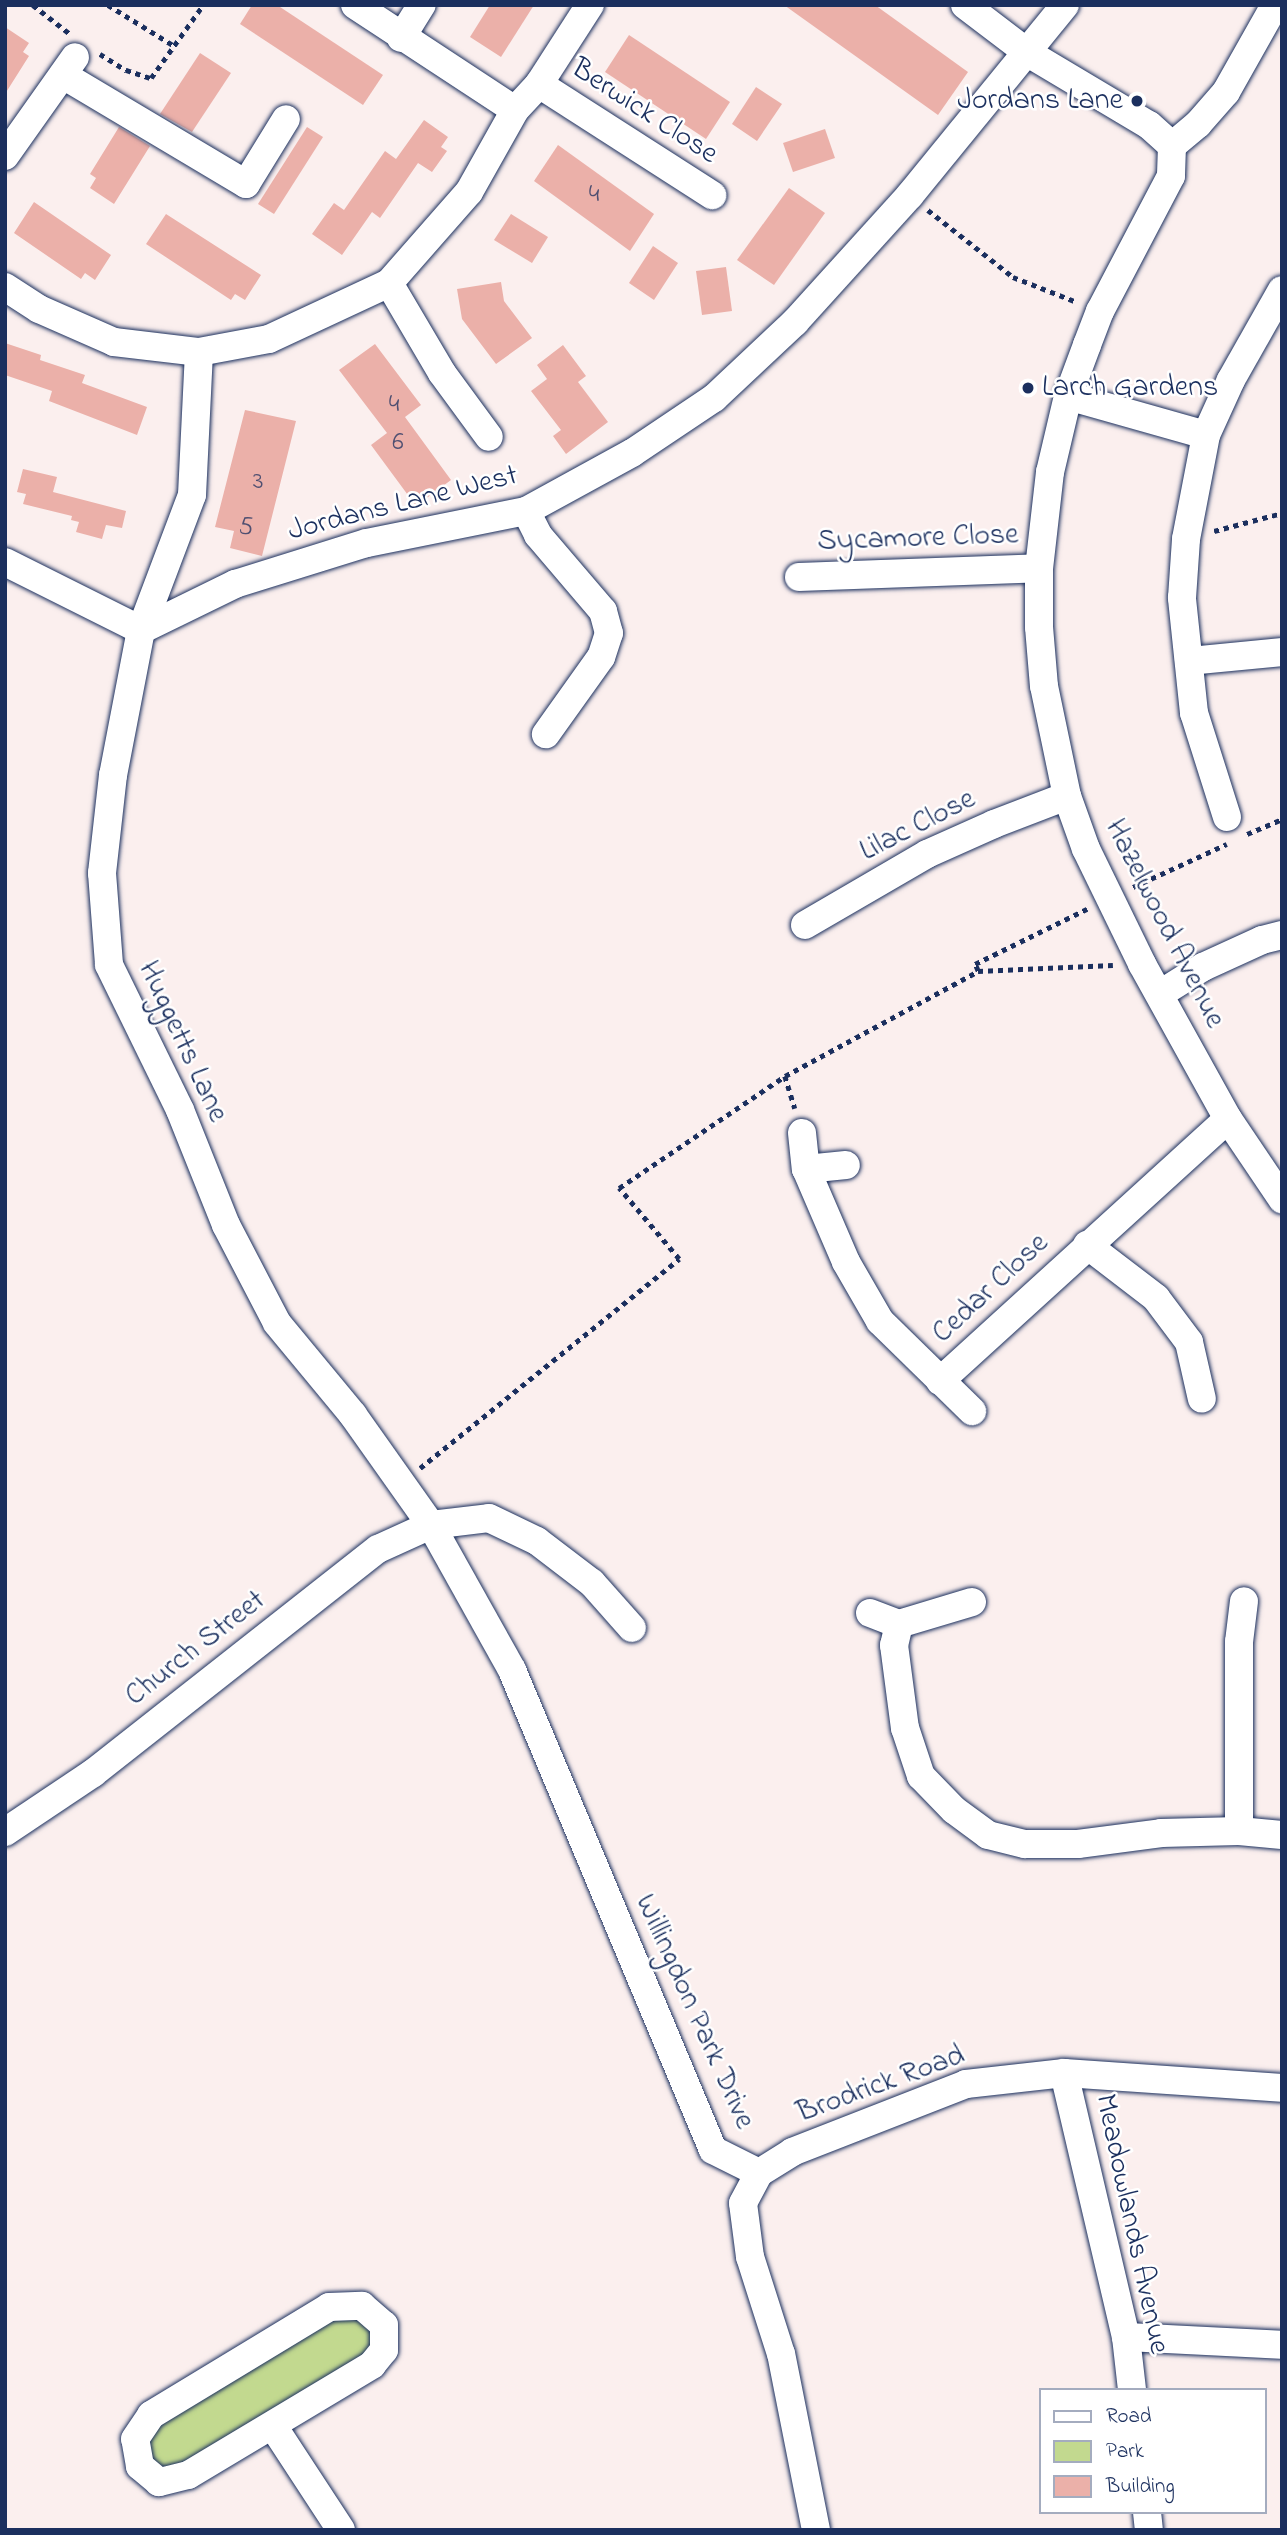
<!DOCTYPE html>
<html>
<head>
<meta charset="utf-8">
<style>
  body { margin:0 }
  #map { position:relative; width:1287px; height:2535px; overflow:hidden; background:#fbefee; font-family:"Indie Flower",sans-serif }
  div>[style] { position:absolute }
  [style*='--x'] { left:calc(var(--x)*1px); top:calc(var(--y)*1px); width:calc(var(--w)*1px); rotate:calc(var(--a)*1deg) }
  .green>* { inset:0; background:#c2d98f }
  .building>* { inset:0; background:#ebb0a9 }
  .path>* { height:4.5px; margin-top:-2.25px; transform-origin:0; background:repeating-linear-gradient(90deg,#1b2f5e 0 5px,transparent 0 10px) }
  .roads { filter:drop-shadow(0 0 2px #1b2f5e) drop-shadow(0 0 2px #1b2f5e) }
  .minor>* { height:28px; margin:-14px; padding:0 14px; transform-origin:14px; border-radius:14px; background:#fff }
  .dots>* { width:19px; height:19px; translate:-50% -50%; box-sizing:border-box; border:4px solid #fff; border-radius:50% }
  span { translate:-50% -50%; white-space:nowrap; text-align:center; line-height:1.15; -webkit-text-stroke:5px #fff; paint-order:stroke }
  .number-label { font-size:26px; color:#4f4f71 }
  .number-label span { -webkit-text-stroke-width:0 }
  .poi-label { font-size:30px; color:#1b2f5e }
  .right { translate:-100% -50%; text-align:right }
  .left { translate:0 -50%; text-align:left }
  .street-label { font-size:30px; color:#1b2f5e }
  .frame { position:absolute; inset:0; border:7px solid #1b2f5e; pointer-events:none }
  .legend { position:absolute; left:1039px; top:2388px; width:228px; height:126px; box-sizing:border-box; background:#fff; border:2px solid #a4acbf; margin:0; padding:9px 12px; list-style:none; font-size:21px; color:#1b2f5e }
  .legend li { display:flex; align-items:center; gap:14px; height:35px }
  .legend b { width:35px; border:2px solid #a4acbf }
</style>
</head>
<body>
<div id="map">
  <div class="green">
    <i style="clip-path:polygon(362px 2306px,384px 2350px,188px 2475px,140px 2466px,151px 2415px,329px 2307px)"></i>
  </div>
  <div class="building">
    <i style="clip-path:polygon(252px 5px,277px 5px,383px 75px,363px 105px,240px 24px)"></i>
    <i style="clip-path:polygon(490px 5px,534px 5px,501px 57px,470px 37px)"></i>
    <i style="clip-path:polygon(784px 5px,875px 5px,968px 72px,938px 115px)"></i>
    <i style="clip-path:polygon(5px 27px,29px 43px,23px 52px,29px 56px,5px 94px)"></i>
    <i style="clip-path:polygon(629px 35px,730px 102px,706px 139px,605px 72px)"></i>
    <i style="clip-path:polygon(200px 53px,231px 73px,192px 132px,160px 114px)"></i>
    <i style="clip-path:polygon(756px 87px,782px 104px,757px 141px,732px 124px)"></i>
    <i style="clip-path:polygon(424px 120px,448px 137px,441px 147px,447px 151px,432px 172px,418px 163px,380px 218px,372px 212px,342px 255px,312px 234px,334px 203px,344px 210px,385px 151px,396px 159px)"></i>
    <i style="clip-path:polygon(119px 127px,150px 146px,114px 204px,90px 188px,96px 178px,90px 174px)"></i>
    <i style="clip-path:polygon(307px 127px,323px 137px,274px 214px,258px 204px)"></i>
    <i style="clip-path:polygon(825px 129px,835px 158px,793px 172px,783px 143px)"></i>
    <i style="clip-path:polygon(558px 145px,654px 214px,630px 251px,534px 181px)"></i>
    <i style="clip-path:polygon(789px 188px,825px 213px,774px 285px,737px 260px)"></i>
    <i style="clip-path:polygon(34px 202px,111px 255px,95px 280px,85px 273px,81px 279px,14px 233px)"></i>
    <i style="clip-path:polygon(166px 214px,261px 275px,245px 300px,235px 294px,231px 300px,146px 244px)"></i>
    <i style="clip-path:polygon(511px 214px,548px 237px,532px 263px,494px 240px)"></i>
    <i style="clip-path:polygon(653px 246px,678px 263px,654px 300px,629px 283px)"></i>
    <i style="clip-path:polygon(726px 267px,732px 311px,702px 315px,696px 271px)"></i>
    <i style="clip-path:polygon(501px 282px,504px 301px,532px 338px,496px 364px,462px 319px,457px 289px)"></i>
    <i style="clip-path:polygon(5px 343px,41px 355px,40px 360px,85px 375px,82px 383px,147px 407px,137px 435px,49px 401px,52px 391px,5px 375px)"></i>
    <i style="clip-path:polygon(375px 344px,421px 405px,405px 417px,451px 480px,416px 506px,371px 445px,387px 433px,339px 370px)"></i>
    <i style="clip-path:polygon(563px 345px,586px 376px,578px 382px,608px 422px,566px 454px,553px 436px,561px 430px,531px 391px,547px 379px,537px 365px)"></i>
    <i style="clip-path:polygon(245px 410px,296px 421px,262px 556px,230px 548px,234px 531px,215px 527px)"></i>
    <i style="clip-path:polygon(23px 469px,57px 477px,53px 492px,126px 511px,122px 528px,106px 525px,102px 539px,76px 532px,79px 522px,71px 520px,72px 516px,23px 504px,26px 494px,17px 492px)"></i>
  </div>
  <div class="path">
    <i style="--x:33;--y:5;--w:46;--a:37.9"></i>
    <i style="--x:108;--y:5;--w:76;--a:31.6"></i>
    <i style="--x:100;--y:54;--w:31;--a:32"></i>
    <i style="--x:126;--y:70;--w:26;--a:18"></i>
    <i style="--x:151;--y:78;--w:90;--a:-54.5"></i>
    <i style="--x:928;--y:210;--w:108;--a:38.2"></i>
    <i style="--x:1013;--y:277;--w:69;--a:21.3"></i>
    <i style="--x:1214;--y:531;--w:70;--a:-14.8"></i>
    <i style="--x:1247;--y:834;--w:38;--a:-23"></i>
    <i style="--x:1133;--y:887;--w:103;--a:-24.6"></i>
    <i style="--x:978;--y:971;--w:135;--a:-2.5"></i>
    <i style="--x:785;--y:1076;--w:34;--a:73"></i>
    <i style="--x:420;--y:1468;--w:333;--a:-38.9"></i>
    <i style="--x:679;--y:1259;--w:93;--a:-130.2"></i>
    <i style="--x:619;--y:1188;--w:200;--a:-34"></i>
    <i style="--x:785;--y:1076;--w:220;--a:-28.5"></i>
    <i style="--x:978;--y:971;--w:8;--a:-113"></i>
    <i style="--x:975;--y:964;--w:125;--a:-26.2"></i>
  </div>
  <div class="roads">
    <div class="minor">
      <i style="--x:355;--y:5;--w:191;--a:33.3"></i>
      <i style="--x:965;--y:5;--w:79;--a:37.3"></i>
      <i style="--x:1028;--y:53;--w:141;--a:30.8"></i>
      <i style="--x:1149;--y:125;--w:31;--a:42"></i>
      <i style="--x:1275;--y:5;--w:100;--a:119.4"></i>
      <i style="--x:1226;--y:92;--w:43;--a:131.2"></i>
      <i style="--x:1198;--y:124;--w:34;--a:140"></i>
      <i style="--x:1172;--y:146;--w:30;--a:92"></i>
      <i style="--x:1171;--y:176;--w:153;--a:117.7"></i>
      <i style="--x:1100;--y:311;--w:36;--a:111"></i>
      <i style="--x:1087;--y:345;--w:54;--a:110.4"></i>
      <i style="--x:1068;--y:396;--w:78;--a:103.3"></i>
      <i style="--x:1050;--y:472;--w:97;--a:96.5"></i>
      <i style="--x:1039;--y:568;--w:59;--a:90"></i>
      <i style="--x:1039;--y:627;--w:59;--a:85.2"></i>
      <i style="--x:1044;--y:686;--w:112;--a:78.2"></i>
      <i style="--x:1067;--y:796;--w:56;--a:70.3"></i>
      <i style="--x:1086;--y:849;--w:128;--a:64"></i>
      <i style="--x:1142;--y:964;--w:177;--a:61"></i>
      <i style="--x:1228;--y:1119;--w:97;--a:56"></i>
      <i style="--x:401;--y:38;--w:39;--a:-58"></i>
      <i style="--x:63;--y:75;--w:213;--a:30.8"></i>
      <i style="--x:246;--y:184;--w:76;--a:-58.4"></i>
      <i style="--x:539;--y:84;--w:206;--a:32.7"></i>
      <i style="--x:5;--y:156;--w:121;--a:-54.7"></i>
      <i style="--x:389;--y:283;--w:104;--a:59.5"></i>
      <i style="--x:442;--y:373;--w:79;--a:53.7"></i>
      <i style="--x:5;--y:287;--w:40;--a:32.9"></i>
      <i style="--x:39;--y:309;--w:82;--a:23.7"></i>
      <i style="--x:114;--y:342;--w:86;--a:6.7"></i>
      <i style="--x:199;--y:352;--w:71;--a:-10.5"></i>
      <i style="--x:269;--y:339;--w:132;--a:-25"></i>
      <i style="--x:389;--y:283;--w:121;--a:-48.7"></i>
      <i style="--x:469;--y:192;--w:94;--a:-60.7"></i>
      <i style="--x:515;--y:110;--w:35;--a:-47"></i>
      <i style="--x:539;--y:84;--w:94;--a:-57.2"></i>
      <i style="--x:199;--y:352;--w:143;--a:92.8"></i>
      <i style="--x:192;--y:495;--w:144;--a:110.7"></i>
      <i style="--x:141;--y:630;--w:148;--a:100.9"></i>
      <i style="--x:113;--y:775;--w:99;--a:96.4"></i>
      <i style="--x:102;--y:873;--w:92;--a:85.6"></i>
      <i style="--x:109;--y:965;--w:161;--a:63.9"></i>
      <i style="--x:180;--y:1110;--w:124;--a:68.2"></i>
      <i style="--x:226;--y:1225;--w:110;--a:62.5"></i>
      <i style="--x:277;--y:1323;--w:119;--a:50.4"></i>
      <i style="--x:353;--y:1415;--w:135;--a:54.7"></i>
      <i style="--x:431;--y:1525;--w:166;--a:60.8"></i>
      <i style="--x:512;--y:1670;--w:520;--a:67.28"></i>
      <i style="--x:713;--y:2150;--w:51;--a:26.6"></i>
      <i style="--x:1068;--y:396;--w:143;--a:15.8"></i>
      <i style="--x:526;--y:511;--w:27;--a:63"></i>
      <i style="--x:538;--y:535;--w:100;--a:49.5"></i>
      <i style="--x:603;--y:611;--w:23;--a:75"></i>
      <i style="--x:609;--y:633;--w:25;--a:108"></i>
      <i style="--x:601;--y:657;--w:95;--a:125.5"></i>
      <i style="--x:5;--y:562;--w:152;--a:26.6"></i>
      <i style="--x:799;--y:577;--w:240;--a:-2.1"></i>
      <i style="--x:141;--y:630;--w:105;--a:-26.1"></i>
      <i style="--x:235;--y:584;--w:138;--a:-17.3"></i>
      <i style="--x:367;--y:543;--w:162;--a:-11.4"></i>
      <i style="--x:526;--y:511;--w:121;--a:-28.7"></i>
      <i style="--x:632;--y:453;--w:99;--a:-33.9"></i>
      <i style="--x:714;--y:398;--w:111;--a:-43.2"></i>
      <i style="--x:795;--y:322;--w:171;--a:-47.8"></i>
      <i style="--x:910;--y:195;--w:245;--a:-50.8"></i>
      <i style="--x:1189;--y:661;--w:93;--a:-5.5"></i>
      <i style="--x:1227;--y:817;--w:109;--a:-107.6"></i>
      <i style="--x:1194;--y:713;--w:116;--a:-96"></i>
      <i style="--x:1182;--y:598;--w:59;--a:-86.1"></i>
      <i style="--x:1186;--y:539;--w:106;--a:-79.1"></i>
      <i style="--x:1206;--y:435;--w:60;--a:-65.6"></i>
      <i style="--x:1231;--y:380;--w:103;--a:-60.5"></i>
      <i style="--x:805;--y:925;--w:141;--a:-30.2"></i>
      <i style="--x:927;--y:854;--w:73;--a:-24.1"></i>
      <i style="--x:994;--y:824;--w:78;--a:-21"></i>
      <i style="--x:1160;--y:994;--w:51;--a:-32.1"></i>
      <i style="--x:1203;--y:967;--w:65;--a:-24.6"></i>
      <i style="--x:1262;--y:940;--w:21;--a:-14"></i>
      <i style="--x:802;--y:1133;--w:36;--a:84"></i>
      <i style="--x:806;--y:1169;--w:101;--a:66.7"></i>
      <i style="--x:846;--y:1262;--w:68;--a:60"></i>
      <i style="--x:880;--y:1321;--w:129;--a:44.4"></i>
      <i style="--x:806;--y:1169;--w:40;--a:-5.7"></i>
      <i style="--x:1087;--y:1245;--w:87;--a:37.5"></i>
      <i style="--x:1156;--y:1298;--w:55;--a:53.1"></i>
      <i style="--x:1189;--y:1342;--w:58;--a:77.2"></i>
      <i style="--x:940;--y:1381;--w:389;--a:-42.3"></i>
      <i style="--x:972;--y:1602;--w:76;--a:163.2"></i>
      <i style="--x:899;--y:1624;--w:22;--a:103"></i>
      <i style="--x:894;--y:1645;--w:84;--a:82.5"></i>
      <i style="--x:905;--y:1728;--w:51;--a:71.6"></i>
      <i style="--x:921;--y:1776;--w:47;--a:45.9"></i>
      <i style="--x:954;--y:1810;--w:42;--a:36.3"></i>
      <i style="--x:988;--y:1835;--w:38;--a:14"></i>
      <i style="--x:1025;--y:1844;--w:53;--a:0"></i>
      <i style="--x:1078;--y:1844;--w:84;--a:-7.5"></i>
      <i style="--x:1161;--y:1833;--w:78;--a:-1.5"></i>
      <i style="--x:1239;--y:1831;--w:43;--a:5.3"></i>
      <i style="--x:870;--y:1613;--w:31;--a:21"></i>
      <i style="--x:1239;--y:1831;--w:189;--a:-90"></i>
      <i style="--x:1239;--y:1642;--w:41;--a:-83"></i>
      <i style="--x:5;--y:1832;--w:106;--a:-33.8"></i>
      <i style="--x:93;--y:1773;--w:362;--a:-38.2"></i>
      <i style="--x:378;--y:1549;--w:58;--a:-24.4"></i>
      <i style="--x:431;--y:1525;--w:58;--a:-6.9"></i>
      <i style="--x:489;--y:1518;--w:53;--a:25.6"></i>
      <i style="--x:537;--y:1541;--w:69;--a:37.4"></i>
      <i style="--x:592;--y:1583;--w:60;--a:48.4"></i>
      <i style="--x:1064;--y:2073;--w:271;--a:76.8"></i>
      <i style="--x:1126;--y:2337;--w:53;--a:83.5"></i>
      <i style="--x:362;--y:2306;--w:29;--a:41"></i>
      <i style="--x:384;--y:2325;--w:25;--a:90"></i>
      <i style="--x:384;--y:2350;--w:19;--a:129"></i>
      <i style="--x:372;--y:2365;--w:214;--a:149.1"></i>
      <i style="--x:188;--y:2475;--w:30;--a:166"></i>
      <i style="--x:159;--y:2482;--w:25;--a:-140"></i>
      <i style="--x:140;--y:2466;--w:27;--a:-100"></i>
      <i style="--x:135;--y:2439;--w:29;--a:-56"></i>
      <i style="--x:151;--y:2415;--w:208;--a:-31.2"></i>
      <i style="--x:329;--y:2307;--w:33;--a:-2"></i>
      <i style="--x:1126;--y:2337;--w:156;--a:2.9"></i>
      <i style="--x:273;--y:2426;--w:124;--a:56.8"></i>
      <i style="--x:1147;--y:2512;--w:18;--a:84"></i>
      <i style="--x:816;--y:2530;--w:179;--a:-101.2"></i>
      <i style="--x:781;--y:2354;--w:102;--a:-107.7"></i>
      <i style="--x:750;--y:2257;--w:54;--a:-97.4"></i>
      <i style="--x:743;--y:2203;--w:34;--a:-62"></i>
      <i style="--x:759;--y:2173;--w:39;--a:-32"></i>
      <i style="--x:792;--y:2152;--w:187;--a:-21.3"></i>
      <i style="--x:966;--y:2084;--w:99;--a:-6.4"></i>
      <i style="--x:1064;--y:2073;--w:219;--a:3.9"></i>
    </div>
  </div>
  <div class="dots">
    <i style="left:1137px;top:101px;background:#1b2f5e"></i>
    <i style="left:1028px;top:388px;background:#1b2f5e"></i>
  </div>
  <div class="number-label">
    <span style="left:594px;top:196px">4</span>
    <span style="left:394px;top:406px">4</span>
    <span style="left:398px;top:444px">6</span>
    <span style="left:258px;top:483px">3</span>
    <span style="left:246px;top:529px">5</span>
  </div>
  <div class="poi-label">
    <span class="right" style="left:1123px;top:101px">Jordans Lane</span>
    <span class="left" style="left:1042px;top:388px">Larch Gardens</span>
  </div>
  <div class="street-label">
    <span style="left:644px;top:112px;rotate:33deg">Berwick Close</span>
    <span style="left:403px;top:504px;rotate:-14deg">Jordans Lane West</span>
    <span style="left:918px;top:539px;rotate:-2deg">Sycamore Close</span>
    <span style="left:918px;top:826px;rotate:-27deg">Lilac Close</span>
    <span style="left:1164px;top:924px;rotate:63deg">Hazelwood Avenue</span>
    <span style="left:182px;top:1042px;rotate:65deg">Huggetts Lane</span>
    <span style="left:991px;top:1289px;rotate:-43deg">Cedar Close</span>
    <span style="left:196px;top:1649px;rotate:-38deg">Church Street</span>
    <span style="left:694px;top:2012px;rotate:66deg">Willingdon Park Drive</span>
    <span style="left:881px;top:2085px;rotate:-20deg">Brodrick Road</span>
    <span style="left:1131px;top:2224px;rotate:78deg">Meadowlands Avenue</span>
  </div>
  <div class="frame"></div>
  <ul class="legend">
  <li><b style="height:9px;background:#fff"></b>Road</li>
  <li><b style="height:19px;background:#c2d98f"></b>Park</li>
  <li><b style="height:19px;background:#ebb0a9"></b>Building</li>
  </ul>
</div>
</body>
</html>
